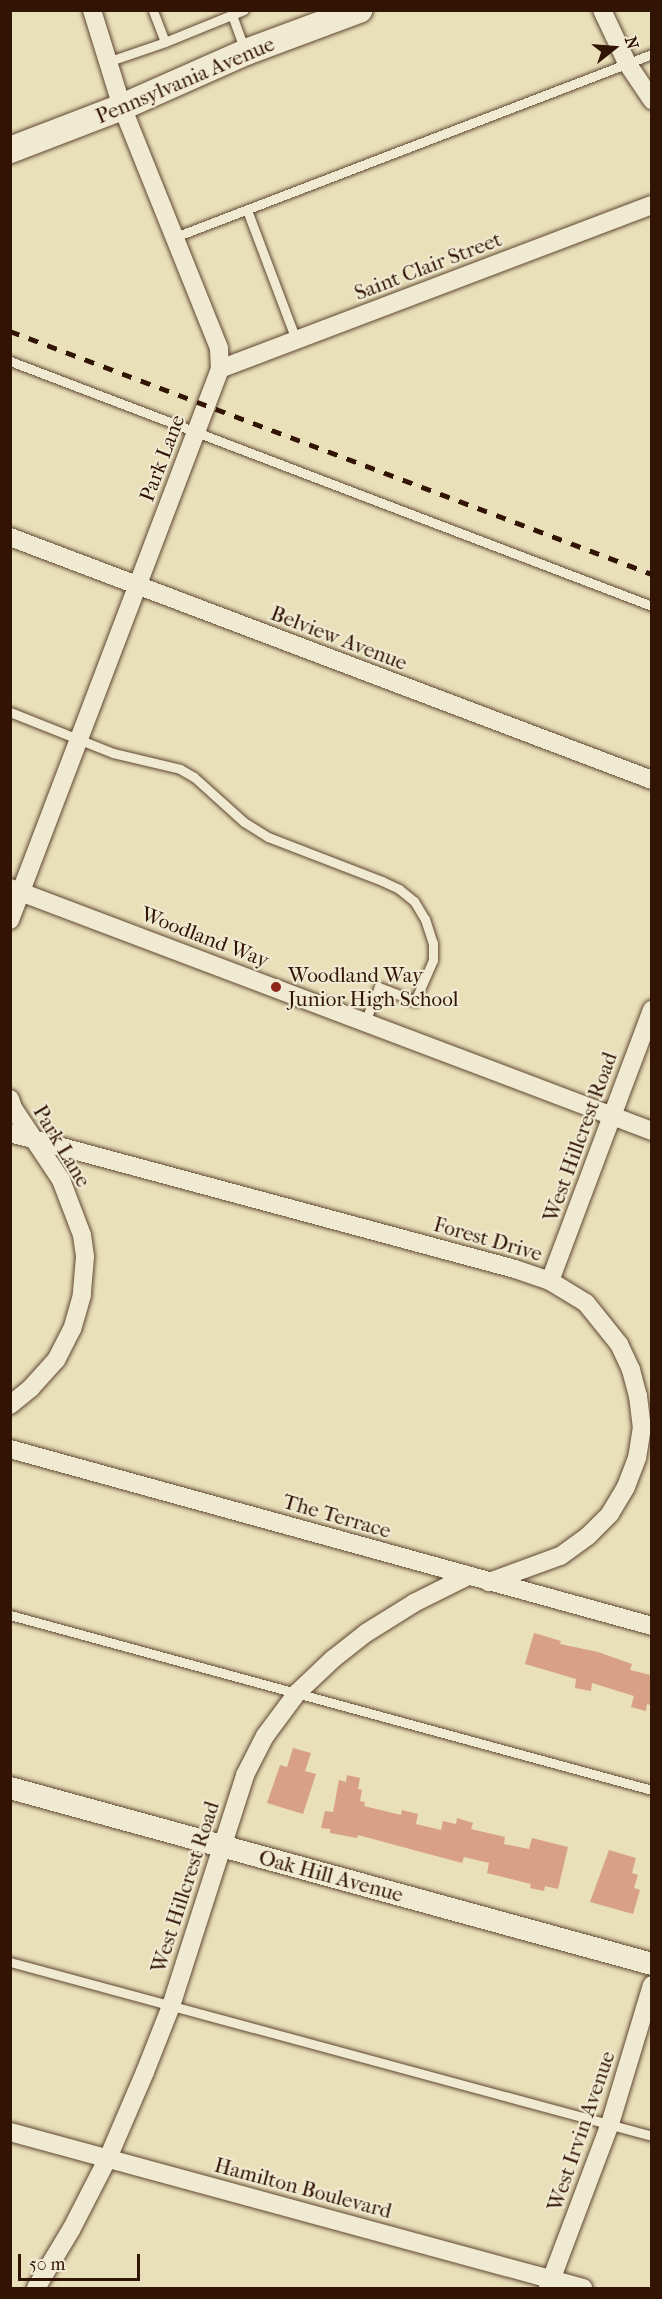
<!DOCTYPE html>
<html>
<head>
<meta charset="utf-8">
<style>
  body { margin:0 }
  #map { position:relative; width:662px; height:2299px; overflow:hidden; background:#e9dfb9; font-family:"IM FELL French Canon",serif }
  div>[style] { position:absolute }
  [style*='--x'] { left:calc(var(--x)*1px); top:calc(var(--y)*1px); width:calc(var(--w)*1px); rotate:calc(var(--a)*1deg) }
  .building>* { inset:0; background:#d8a185 }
  .roads { filter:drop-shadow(0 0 2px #5f4731) drop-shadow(0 0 2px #5f4731) }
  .service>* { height:9px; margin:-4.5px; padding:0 4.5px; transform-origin:4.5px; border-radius:4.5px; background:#f1ead2 }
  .minor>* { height:18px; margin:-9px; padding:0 9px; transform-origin:9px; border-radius:9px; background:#f1ead2 }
  .tertiary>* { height:22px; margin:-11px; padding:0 11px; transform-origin:11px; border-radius:11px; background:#f1ead2 }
  .secondary>* { height:26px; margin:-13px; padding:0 13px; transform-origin:13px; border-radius:13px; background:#f1ead2 }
  .rail>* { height:4.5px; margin-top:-2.25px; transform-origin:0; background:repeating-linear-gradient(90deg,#311404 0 10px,transparent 0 20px) }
  .dots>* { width:16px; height:16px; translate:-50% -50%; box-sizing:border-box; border:3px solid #f1ead2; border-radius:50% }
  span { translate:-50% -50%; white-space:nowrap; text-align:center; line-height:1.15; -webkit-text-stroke:4.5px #f1ead2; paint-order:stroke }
  .street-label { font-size:21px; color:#311404 }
  .poi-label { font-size:21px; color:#311404 }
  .left { translate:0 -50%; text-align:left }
  .frame { position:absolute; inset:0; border:12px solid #311404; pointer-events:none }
  .north { position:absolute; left:584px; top:18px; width:60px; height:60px; -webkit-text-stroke:4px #f1ead2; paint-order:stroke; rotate:73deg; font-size:16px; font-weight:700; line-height:24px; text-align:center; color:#311404 }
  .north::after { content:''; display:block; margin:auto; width:21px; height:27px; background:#311404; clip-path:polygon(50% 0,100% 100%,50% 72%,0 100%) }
  .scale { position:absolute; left:18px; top:2254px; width:122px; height:27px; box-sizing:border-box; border:3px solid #311404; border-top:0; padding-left:8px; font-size:18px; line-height:21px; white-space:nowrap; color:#311404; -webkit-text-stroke:4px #f1ead2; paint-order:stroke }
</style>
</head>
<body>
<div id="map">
  <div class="building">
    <i style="clip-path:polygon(534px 1633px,561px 1641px,560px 1644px,598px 1652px,632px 1664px,630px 1670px,651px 1675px,651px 1705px,647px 1704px,646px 1711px,631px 1707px,634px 1696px,592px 1683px,591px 1691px,575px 1688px,576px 1679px,525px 1664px)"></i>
    <i style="clip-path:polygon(293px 1748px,311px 1753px,305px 1771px,316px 1774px,303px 1814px,267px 1803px,280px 1765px,287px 1767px)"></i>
    <i style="clip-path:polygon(347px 1775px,360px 1778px,358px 1789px,362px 1790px,360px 1801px,365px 1802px,364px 1806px,401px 1815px,402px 1810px,418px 1814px,416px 1824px,441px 1830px,443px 1821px,456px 1824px,457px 1818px,473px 1823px,471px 1829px,505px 1837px,504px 1844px,529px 1849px,532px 1838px,568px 1847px,558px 1889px,545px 1886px,544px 1891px,530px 1888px,531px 1884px,487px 1873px,489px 1863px,464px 1857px,462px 1863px,358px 1835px,357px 1838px,330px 1833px,330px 1829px,321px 1828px,325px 1811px,333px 1812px,339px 1780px,346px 1782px)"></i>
    <i style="clip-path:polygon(609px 1850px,636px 1858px,632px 1873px,638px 1875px,634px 1888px,640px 1890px,633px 1914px,590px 1902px)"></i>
  </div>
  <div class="roads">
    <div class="service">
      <i style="--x:232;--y:15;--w:37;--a:70"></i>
      <i style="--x:165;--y:42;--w:85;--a:-22.1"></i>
      <i style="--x:107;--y:62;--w:61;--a:-19"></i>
      <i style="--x:165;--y:42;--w:34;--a:-111"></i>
      <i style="--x:247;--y:210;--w:139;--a:69.3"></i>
      <i style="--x:175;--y:237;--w:511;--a:-20.99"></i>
      <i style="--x:10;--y:361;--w:687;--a:20.89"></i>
      <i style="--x:10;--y:712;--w:111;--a:21.7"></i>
      <i style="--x:113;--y:753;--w:69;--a:13.4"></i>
      <i style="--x:180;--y:769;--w:16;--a:30"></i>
      <i style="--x:194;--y:777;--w:67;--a:42"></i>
      <i style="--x:244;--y:822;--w:28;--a:32"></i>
      <i style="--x:268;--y:837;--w:122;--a:21.1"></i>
      <i style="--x:382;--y:881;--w:19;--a:25"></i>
      <i style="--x:399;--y:889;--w:19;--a:39"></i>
      <i style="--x:414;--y:901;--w:21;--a:59"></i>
      <i style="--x:425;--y:919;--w:25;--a:72"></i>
      <i style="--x:433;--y:943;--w:17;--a:90"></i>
      <i style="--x:433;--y:960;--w:45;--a:113.7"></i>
      <i style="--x:415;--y:1001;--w:39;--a:-159"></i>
      <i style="--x:379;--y:987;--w:37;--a:112"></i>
      <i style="--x:10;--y:1615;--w:665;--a:15.25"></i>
      <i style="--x:10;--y:1962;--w:665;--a:15.16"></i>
    </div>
    <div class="minor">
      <i style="--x:602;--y:10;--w:59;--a:64.7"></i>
      <i style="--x:627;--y:63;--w:45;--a:56"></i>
      <i style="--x:220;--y:369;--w:462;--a:-20.8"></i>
      <i style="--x:10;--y:537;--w:686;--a:20.73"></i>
      <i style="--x:10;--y:888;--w:686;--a:20.73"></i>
      <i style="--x:10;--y:920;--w:590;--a:-69.14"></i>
      <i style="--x:220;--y:369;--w:21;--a:-93"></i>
      <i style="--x:219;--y:348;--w:260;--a:-111.9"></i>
      <i style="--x:122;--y:107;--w:102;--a:-107.2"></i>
      <i style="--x:10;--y:1099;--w:9;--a:72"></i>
      <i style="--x:13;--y:1108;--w:87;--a:56.3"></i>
      <i style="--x:61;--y:1180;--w:59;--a:69.1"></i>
      <i style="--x:82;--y:1235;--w:22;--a:82"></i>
      <i style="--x:85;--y:1257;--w:38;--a:95"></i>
      <i style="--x:82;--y:1295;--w:35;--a:106"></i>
      <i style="--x:72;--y:1329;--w:35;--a:117"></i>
      <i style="--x:56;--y:1360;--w:38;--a:132"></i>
      <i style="--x:31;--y:1388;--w:27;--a:141"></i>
      <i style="--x:10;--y:1133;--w:523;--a:15.07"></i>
      <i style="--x:515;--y:1269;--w:37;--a:19"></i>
      <i style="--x:550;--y:1281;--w:42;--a:31.4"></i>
      <i style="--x:586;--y:1303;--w:53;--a:51.2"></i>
      <i style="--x:619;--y:1344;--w:29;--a:65"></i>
      <i style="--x:631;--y:1370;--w:27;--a:75"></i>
      <i style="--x:638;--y:1396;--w:31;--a:83"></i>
      <i style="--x:642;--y:1427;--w:31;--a:99"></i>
      <i style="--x:637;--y:1458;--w:31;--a:111"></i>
      <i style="--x:626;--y:1487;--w:31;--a:121"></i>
      <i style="--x:610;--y:1514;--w:31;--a:135"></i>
      <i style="--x:588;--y:1536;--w:34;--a:144"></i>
      <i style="--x:560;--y:1556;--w:76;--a:159.9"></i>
      <i style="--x:550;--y:1281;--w:290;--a:-69.4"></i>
      <i style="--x:10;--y:1449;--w:666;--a:15.41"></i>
      <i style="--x:10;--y:2132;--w:594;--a:15.23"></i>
      <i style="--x:36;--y:2288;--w:70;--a:-59"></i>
      <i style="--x:72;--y:2228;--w:79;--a:-62.8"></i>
      <i style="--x:108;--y:2158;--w:94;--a:-66.7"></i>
      <i style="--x:145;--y:2072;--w:71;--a:-68.5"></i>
      <i style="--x:171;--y:2006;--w:243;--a:-72.2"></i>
      <i style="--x:245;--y:1775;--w:44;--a:-62.9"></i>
      <i style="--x:265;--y:1736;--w:54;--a:-53.3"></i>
      <i style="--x:297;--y:1693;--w:50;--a:-43.4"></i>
      <i style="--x:333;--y:1659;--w:42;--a:-38.2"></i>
      <i style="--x:366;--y:1633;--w:57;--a:-32"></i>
      <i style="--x:414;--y:1603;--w:60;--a:-26.6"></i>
      <i style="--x:548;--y:2288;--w:175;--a:-69.3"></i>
      <i style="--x:610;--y:2124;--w:145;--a:-73.2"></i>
    </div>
    <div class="tertiary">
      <i style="--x:10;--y:1788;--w:666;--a:15.33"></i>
    </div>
    <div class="secondary">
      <i style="--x:10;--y:150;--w:120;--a:-21"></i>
      <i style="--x:122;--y:107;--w:136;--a:-23.9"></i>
      <i style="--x:246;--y:52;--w:121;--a:-20.4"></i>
    </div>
  </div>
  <div class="rail">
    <i style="--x:10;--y:331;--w:686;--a:20.73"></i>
  </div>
  <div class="dots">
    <i style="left:276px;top:987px;background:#8f2418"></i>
  </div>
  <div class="street-label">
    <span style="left:185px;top:80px;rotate:-23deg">Pennsylvania Avenue</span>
    <span style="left:428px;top:266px;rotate:-21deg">Saint Clair Street</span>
    <span style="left:162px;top:458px;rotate:-69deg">Park Lane</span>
    <span style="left:339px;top:638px;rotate:21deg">Belview Avenue</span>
    <span style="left:205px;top:937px;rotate:21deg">Woodland Way</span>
    <span style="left:580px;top:1137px;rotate:-70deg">West Hillcrest Road</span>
    <span style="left:62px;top:1146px;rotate:59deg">Park Lane</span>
    <span style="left:488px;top:1239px;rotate:16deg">Forest Drive</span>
    <span style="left:337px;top:1516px;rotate:16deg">The Terrace</span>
    <span style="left:331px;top:1876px;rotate:15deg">Oak Hill Avenue</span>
    <span style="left:185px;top:1887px;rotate:-72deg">West Hillcrest Road</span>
    <span style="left:581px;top:2131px;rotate:-71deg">West Irvin Avenue</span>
    <span style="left:303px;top:2188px;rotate:15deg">Hamilton Boulevard</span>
  </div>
  <div class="poi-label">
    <span class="left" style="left:288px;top:987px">Woodland Way<br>Junior High School</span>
  </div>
  <div class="frame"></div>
  <div class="north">N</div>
  <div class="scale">50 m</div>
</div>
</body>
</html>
